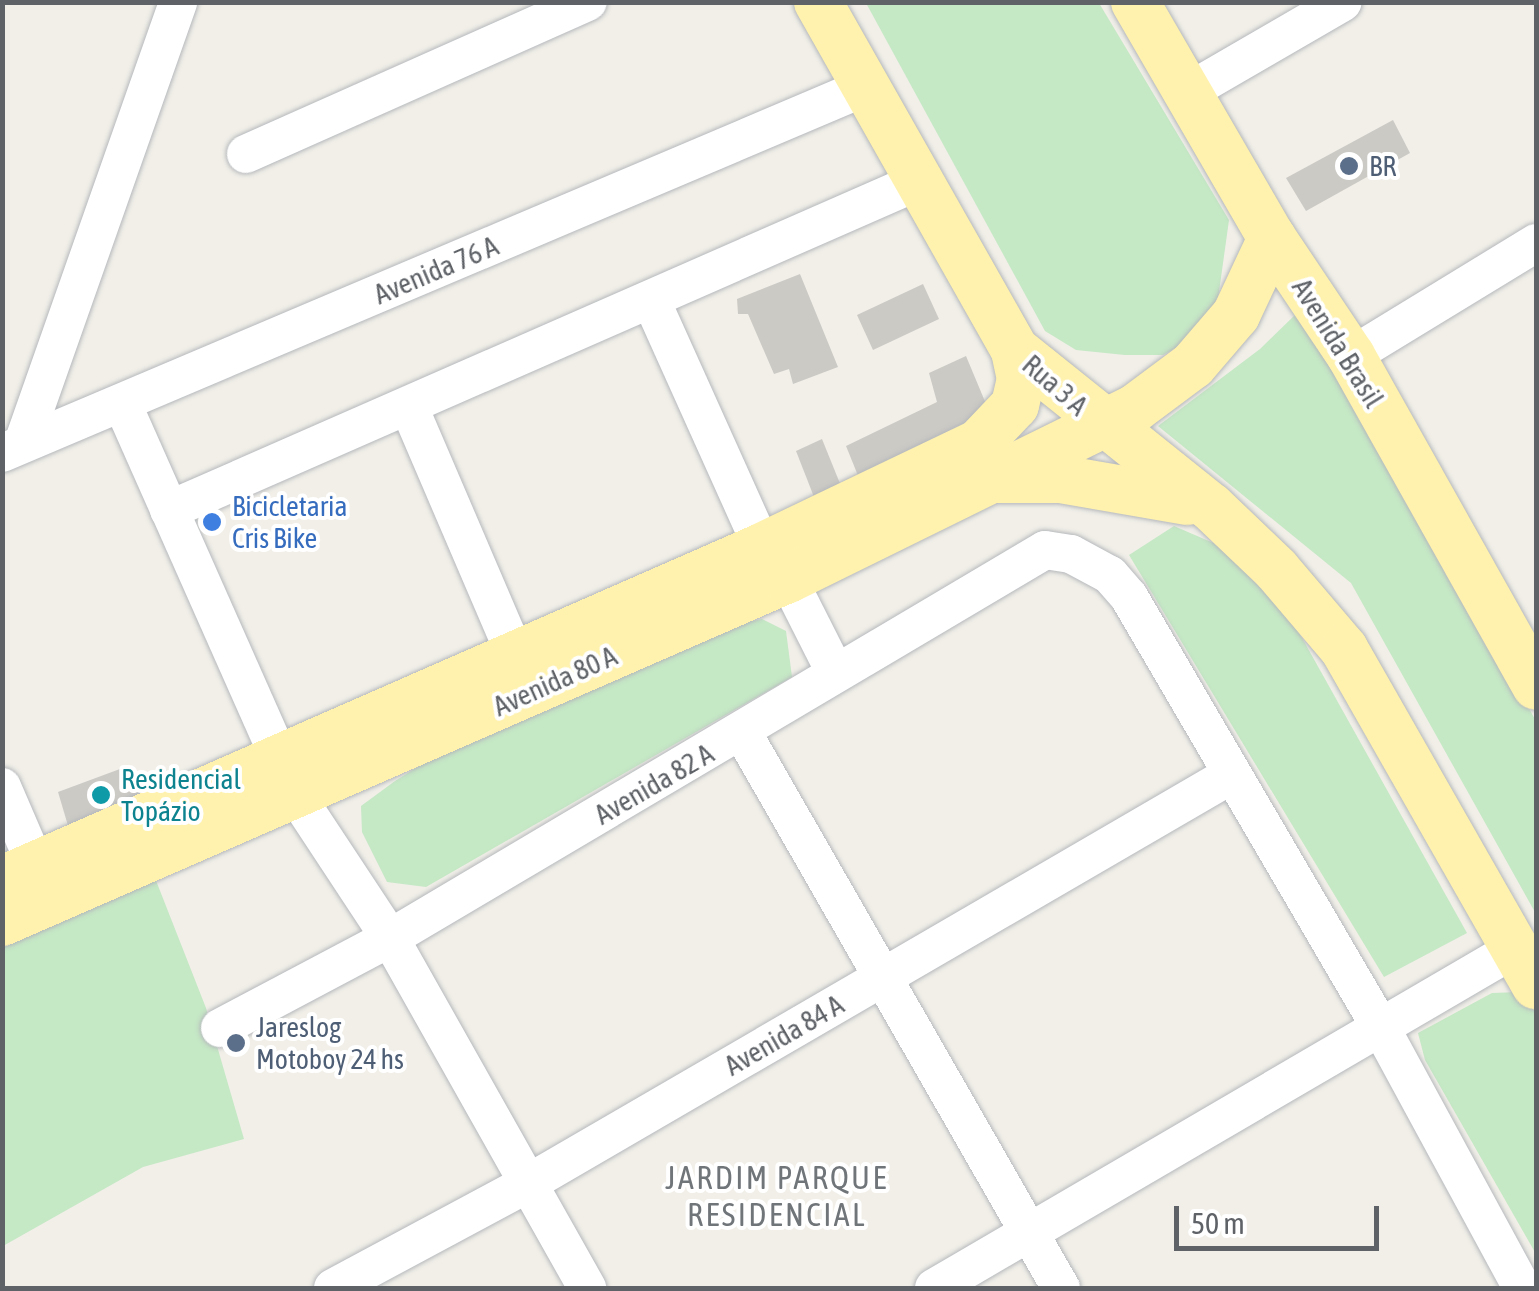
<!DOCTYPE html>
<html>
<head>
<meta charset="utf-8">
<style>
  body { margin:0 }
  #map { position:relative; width:1539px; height:1291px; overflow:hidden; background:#f1efe8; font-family:"Asap Condensed",sans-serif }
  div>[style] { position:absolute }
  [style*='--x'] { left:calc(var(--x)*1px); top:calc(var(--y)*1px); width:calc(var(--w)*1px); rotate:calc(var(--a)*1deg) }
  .green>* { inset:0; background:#c5e8c5 }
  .building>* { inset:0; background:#cccac5 }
  .roads { filter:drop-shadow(0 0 2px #b5b8bc) drop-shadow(0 0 2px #b5b8bc) }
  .minor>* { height:38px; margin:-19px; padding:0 19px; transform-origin:19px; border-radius:19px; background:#fff }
  .major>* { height:48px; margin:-24px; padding:0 24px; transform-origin:24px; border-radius:24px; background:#fff2af }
  .dots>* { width:28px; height:28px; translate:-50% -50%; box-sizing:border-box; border:5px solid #fff; border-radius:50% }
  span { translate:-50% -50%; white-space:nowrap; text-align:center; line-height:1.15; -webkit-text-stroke:8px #fff; paint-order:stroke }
  .service-label { font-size:28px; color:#4e5e75 }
  .left { translate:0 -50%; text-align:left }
  .street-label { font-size:28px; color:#5f6368 }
  .shop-label { font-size:28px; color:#366cbe }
  .culture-label { font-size:28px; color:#0d838f }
  .quarter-label { font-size:32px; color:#70757a; letter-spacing:2.5px }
  .frame { position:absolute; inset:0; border:5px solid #5f6368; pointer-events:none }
  .scale { position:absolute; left:1174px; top:1206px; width:205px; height:45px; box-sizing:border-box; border:5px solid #5f6368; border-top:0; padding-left:12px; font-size:30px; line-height:35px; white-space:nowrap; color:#5f6368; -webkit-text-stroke:8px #fff; paint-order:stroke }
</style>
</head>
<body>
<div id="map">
  <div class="green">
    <i style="clip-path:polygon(866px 3px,1099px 3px,1229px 220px,1218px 299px,1189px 341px,1163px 355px,1125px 355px,1076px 350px,1045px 331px)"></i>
    <i style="clip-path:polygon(1296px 314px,1327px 348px,1536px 721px,1536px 914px,1351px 583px,1158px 426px,1260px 349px)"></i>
    <i style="clip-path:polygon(1174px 526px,1218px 545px,1292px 620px,1467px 933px,1384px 977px,1129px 555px)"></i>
    <i style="clip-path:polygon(762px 619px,786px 631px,792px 677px,426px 887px,387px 882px,362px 832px,361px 806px,395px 781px,451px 746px,727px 626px)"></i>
    <i style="clip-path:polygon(155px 878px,206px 1008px,244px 1139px,143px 1167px,3px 1246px,2px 948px)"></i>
    <i style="clip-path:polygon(1520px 992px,1536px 1013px,1536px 1254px,1425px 1060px,1418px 1033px,1492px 993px)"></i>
  </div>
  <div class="building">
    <i style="clip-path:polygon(1393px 120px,1410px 153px,1306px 211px,1286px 178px)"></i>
    <i style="clip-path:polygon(800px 274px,838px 367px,793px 384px,789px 369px,774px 374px,748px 314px,738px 314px,737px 299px)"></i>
    <i style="clip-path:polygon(923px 284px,939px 319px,873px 350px,857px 315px)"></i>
    <i style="clip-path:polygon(966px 356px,994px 423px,861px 483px,846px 446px,937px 402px,929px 373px)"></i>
    <i style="clip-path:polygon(822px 439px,841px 486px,814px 497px,796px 451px)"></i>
    <i style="clip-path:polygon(128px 766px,144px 798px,69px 829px,58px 792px)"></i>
  </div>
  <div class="roads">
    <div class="minor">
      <i style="--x:1186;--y:93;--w:181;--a:-30.1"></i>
      <i style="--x:246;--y:154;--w:374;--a:-24"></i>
      <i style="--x:652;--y:302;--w:269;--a:65.8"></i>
      <i style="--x:1351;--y:356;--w:217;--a:-31.4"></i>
      <i style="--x:122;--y:403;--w:428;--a:66.1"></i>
      <i style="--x:295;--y:794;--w:173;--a:56.6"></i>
      <i style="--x:390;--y:938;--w:402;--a:60.6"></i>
      <i style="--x:409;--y:407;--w:269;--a:66.8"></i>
      <i style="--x:23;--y:443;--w:467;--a:-70.6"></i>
      <i style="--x:2;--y:453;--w:941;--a:-22.97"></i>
      <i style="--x:169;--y:510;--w:817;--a:-23.68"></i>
      <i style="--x:788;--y:579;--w:104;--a:63.2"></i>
      <i style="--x:742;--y:732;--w:641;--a:60.16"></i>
      <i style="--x:2;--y:787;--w:86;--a:66.7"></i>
      <i style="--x:220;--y:1028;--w:192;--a:-27.9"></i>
      <i style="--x:390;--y:938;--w:761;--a:-30.64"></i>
      <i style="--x:1045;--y:550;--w:26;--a:9"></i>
      <i style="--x:1071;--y:554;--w:44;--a:28.3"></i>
      <i style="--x:1110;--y:575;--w:29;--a:49"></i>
      <i style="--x:1129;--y:597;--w:499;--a:59.7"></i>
      <i style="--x:1381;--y:1028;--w:296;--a:61.5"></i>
      <i style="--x:333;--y:1288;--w:220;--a:-28.2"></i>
      <i style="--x:527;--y:1184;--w:814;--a:-30.16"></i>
      <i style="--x:934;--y:1288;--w:674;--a:-30.29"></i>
    </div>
    <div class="major">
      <i style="--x:818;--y:2;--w:400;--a:60.5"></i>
      <i style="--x:1015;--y:350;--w:251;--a:38.7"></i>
      <i style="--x:1211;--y:507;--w:90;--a:43.6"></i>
      <i style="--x:1276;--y:569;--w:105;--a:49.6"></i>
      <i style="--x:1344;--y:649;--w:387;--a:60.3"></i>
      <i style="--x:1135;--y:2;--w:273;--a:59.9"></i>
      <i style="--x:1272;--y:238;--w:142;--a:56.2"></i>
      <i style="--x:1351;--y:356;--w:378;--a:60.7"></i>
      <i style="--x:996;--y:479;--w:64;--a:0"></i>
      <i style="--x:1060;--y:479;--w:129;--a:9.8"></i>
      <i style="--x:2;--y:880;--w:830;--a:-23.66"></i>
      <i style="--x:762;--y:547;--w:241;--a:-25.6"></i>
      <i style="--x:979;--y:443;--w:52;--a:-46.5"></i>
      <i style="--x:1015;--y:405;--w:27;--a:-77"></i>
      <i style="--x:1021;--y:379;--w:30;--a:-102"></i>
      <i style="--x:2;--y:922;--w:858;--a:-23.58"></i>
      <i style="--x:788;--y:579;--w:386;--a:-26.2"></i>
      <i style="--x:1134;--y:409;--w:74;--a:-36.7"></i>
      <i style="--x:1193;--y:365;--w:66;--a:-49.3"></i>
      <i style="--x:1236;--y:315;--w:85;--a:-64.9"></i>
    </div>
  </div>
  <div class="dots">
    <i style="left:1349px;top:166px;background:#5c6f8a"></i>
    <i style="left:212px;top:522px;background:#3f7fe0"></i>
    <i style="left:101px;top:795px;background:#0f9aa8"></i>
    <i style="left:236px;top:1043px;background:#5c6f8a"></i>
  </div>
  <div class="service-label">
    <span class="left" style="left:1369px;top:166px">BR</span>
    <span class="left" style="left:256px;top:1043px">Jareslog<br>Motoboy 24 hs</span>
  </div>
  <div class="street-label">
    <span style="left:436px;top:270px;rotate:-23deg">Avenida 76 A</span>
    <span style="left:1338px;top:343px;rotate:58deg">Avenida Brasil</span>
    <span style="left:1055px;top:385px;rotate:41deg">Rua 3 A</span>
    <span style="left:555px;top:681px;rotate:-24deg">Avenida 80 A</span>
    <span style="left:654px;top:784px;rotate:-30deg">Avenida 82 A</span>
    <span style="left:784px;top:1035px;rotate:-30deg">Avenida 84 A</span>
  </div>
  <div class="shop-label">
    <span class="left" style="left:232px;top:522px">Bicicletaria<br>Cris Bike</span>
  </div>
  <div class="culture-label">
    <span class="left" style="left:121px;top:795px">Residencial<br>Topázio</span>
  </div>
  <div class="quarter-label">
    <span style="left:777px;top:1197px">JARDIM PARQUE<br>RESIDENCIAL</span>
  </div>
  <div class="frame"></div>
  <div class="scale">50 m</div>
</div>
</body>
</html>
